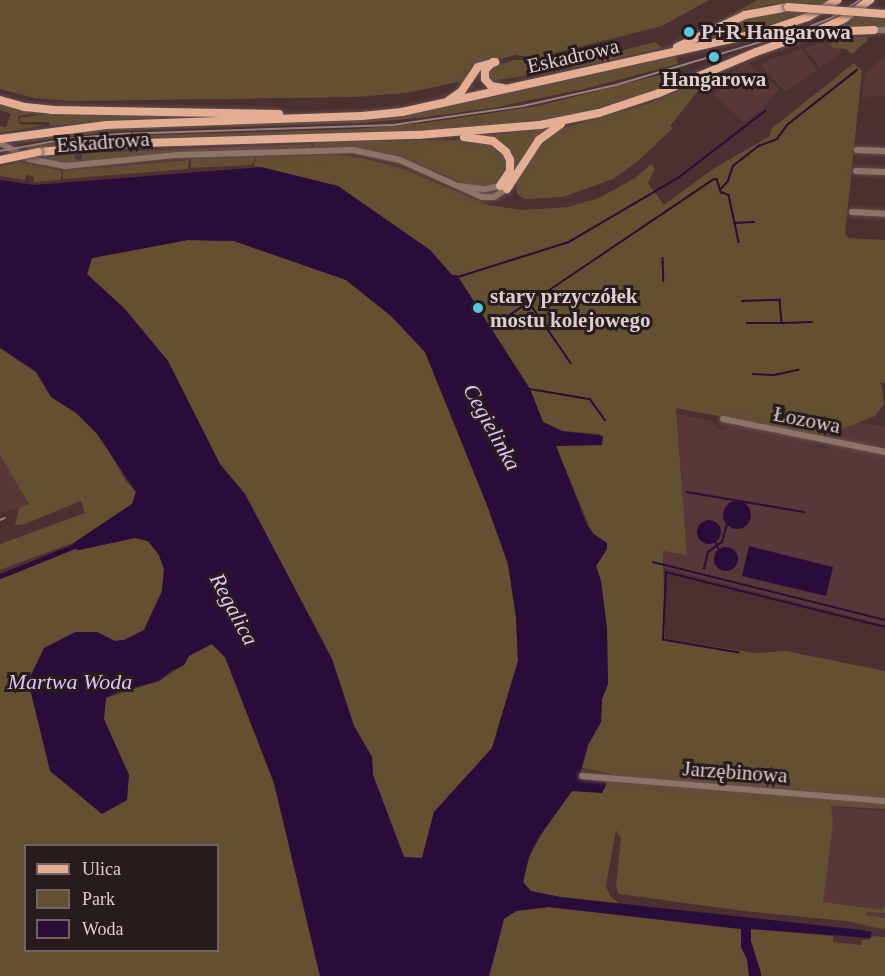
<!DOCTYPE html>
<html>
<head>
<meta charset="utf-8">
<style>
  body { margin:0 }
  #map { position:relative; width:885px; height:976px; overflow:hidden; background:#493031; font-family:Georgia,serif }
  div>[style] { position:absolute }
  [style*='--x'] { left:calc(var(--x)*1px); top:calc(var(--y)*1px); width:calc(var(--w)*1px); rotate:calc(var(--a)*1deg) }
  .built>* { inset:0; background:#583739 }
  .green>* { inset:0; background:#625030 }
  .water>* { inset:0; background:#2a0c3a }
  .round { border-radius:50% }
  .stream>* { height:1.5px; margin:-0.75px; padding:0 0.75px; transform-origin:0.75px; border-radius:0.75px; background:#2a0c3a }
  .canal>* { height:5px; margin:-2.5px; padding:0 2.5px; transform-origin:2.5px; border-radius:2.5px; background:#2a0c3a }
  .roads { filter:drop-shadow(0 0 2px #644c4d) drop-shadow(0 0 2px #644c4d) }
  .minor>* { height:6px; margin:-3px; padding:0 3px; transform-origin:3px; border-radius:3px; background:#8e7467 }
  .major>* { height:8px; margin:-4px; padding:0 4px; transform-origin:4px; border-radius:4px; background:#e4ae93 }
  .tram>* { height:1.5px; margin:-0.75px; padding:0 0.75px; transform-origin:0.75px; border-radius:0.75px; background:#968182 }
  .rail>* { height:1.5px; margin:-0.75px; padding:0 0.75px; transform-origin:0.75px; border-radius:0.75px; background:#968182 }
  .bridges { filter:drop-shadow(0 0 2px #644c4d) drop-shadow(0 0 2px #644c4d) }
  .major-bridge>* { height:8px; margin:-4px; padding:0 4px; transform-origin:4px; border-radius:4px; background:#e4ae93 }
  .dots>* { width:16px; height:16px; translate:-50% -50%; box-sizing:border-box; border:3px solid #271b1c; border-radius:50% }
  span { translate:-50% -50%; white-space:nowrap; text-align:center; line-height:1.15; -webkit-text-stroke:6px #271b1c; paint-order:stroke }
  .poi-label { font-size:21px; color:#dfcecf; font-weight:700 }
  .left { translate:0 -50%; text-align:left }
  .street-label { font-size:21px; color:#dfcecf }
  .water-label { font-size:22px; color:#e3bffd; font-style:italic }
  .legend { position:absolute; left:24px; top:844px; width:195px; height:108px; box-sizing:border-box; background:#271b1c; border:2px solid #716364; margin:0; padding:8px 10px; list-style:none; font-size:18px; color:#dfcecf }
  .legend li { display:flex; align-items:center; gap:12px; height:30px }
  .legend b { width:30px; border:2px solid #716364 }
</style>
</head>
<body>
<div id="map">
  <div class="built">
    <i style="clip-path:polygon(828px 41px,833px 48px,840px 47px,840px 53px,820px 68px,804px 48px)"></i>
    <i style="clip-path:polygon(801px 49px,817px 70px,786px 92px,761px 66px,770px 59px)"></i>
    <i style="clip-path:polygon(885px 56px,885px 96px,862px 97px,865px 74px)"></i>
    <i style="clip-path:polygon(747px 62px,779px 89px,764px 107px,745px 123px,714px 95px,732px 72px)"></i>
    <i style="clip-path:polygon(677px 414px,712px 421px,717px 429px,724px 430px,732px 425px,811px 440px,817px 447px,827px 449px,833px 445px,885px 456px,885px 625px,665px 568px,662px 551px,687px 555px)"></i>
    <i style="clip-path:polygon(855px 422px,885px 427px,885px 447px,836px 438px,840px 428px)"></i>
    <i style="clip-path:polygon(0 455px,30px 504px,0 513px)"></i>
    <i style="clip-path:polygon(750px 800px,885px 811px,885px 931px,846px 921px,744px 911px)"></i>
  </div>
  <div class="green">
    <i style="clip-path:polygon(0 0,709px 0,662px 26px,555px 53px,556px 58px,541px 59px,516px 55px,479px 64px,464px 85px,458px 82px,406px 93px,356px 97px,72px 101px,33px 98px,0 89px)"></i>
    <i style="clip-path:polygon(757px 0,830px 0,822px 4px,791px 3px,765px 5px,731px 17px,696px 35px)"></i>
    <i style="clip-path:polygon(788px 10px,808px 12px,772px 25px,689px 44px,749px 18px)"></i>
    <i style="clip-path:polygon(856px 16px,885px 18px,885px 28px,836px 27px)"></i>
    <i style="clip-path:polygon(853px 37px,867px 37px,868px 40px,852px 54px,845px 49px,833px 48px,828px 41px)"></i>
    <i style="clip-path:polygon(655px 42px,662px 48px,570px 69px,572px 63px)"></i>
    <i style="clip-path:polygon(676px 56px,678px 64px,584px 89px,493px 108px,419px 118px,358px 123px,121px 130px,26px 142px,24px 139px,132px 126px,402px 117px)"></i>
    <i style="clip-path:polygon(514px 60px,527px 60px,542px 64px,557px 62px,558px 65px,526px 76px,489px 81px,487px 74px,494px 66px)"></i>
    <i style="clip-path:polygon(854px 63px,862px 71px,845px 234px,849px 238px,885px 240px,885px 383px,881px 382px,884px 404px,875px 416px,824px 436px,676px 408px,687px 555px,663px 551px,665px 639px,755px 653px,786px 651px,885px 671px,885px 809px,831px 806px,833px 824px,823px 902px,881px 910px,885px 906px,885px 913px,867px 912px,866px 915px,885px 918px,885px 929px,846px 921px,744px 911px,619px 894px,616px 886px,621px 838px,616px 830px,606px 886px,610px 896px,620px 904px,530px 895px,523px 882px,529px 857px,549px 821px,572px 791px,602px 792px,612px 774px,582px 768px,588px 745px,601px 722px,602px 699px,608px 684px,607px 629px,601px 581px,596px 566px,602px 557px,556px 446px,602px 445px,600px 434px,562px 431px,543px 422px,530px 389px,518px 370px,452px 275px,430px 250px,338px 186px,254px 166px,254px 163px,257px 157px,336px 155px,357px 157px,399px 167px,488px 205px,522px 210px,568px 207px,599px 198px,635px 178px,651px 164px,655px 168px,648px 183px,664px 205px,713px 169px,770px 136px,771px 129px)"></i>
    <i style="clip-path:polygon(679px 70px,682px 79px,632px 98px,578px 113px,519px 124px,417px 131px,133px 139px,27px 149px,27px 146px,118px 136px,356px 129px,424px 123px,538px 106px)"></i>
    <i style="clip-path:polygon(718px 75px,721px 81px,719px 84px,712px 82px,702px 86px,670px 126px,673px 128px,637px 162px,613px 179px,563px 197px,525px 199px,517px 194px,516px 182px,536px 146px,553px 131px,647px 104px)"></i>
    <i style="clip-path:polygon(0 102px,44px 112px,18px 116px,19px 124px,46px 125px,0 133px,0 126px,6px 127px,11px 114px,0 110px)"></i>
    <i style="clip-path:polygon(51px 113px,231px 116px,130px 119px,50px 126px,49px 122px,20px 122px,19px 118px)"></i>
    <i style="clip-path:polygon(548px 128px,537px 138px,511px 181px,509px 150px,500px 142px,485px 136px)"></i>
    <i style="clip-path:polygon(470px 140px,495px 145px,507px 159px,508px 168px,497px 184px,478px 186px,465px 184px,400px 156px,352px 147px,314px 147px,314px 144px,315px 141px,342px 141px)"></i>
    <i style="clip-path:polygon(311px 144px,311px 147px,173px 152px,72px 164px,37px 159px,73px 154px,76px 160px,82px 161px,82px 153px)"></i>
    <i style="clip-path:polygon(255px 157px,252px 165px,191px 168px,191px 159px)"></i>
    <i style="clip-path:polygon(189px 160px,188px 169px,63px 179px,63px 171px)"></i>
    <i style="clip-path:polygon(20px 162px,62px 171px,61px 180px,34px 182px,34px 177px,26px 175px,25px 180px,0 176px,0 166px)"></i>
    <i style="clip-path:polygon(188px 240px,234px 241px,346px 280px,391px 316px,425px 352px,487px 505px,508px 564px,516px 617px,518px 661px,492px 748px,434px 812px,422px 858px,404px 857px,373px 775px,372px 757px,354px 726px,332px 659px,245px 494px,220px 465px,168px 361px,87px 274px,92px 258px)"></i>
    <i style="clip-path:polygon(0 331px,86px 409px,125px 480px,136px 492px,132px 504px,75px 542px,0 570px,0 544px,85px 513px,81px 501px,25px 524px,15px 525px,19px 508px,29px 504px,0 455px)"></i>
    <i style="clip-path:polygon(evenodd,135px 538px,148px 541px,159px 555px,164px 569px,162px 591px,144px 630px,124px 640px,115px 641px,97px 632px,44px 648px,129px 775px,103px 719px,106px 698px,159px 681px,184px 665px,189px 656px,206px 646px,212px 644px,225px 657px,274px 783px,320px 976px,0 976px,0 576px,71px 548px,79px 550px,135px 538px,26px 846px,218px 846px,218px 950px,26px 950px,26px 846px)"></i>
    <i style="clip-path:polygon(549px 907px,741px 929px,741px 947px,747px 959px,749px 976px,489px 976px,504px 919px,516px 911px)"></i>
    <i style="clip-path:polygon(751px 929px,833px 936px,833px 942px,861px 945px,862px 940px,868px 940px,874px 936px,885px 937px,885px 976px,761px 976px,751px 941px)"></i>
  </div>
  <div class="water">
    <i style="clip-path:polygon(evenodd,261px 167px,338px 186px,430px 250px,452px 275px,457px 275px,530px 389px,543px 422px,562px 431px,603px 436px,602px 445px,556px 446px,587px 525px,594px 534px,607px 543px,607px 549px,596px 566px,601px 581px,607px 629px,608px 684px,602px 699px,601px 722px,588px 745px,579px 778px,607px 783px,602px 793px,572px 791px,537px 840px,529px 857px,523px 882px,531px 891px,561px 897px,861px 930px,872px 932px,870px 938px,751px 929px,751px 941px,761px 973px,761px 976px,749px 976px,747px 959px,741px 947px,741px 929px,549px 907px,516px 911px,504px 919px,489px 976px,320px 976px,274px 783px,225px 657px,212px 644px,189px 656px,184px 665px,171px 671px,159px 681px,117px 692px,106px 698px,104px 719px,129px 775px,127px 800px,102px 814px,50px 771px,28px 681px,44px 648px,75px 632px,97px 632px,115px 641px,124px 640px,144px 630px,162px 591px,164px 569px,159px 555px,148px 541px,135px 538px,79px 550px,71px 548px,75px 542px,132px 504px,136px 492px,97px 434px,76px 413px,51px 397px,36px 372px,0 348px,0 180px,34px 185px,261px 167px,188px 240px,234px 241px,346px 280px,391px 316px,425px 352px,487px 505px,508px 564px,516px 617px,518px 661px,492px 748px,434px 812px,422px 858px,404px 857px,373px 775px,372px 757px,354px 726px,332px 659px,245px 494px,220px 464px,168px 361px,125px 309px,87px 274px,92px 258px,188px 240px)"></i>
    <i class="round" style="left:723px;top:501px;width:28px;height:28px"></i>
    <i class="round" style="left:697px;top:520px;width:24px;height:24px"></i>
    <i style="clip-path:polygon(749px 546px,833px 567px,826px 596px,742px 576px)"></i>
    <i class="round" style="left:714px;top:547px;width:24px;height:24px"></i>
  </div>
  <div class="stream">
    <i style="--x:720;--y:190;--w:12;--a:-48"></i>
    <i style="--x:728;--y:181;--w:16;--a:-72"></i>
    <i style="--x:733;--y:166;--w:33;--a:-38"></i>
    <i style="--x:759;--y:146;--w:19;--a:-21"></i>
    <i style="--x:777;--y:139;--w:17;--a:-54"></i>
    <i style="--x:787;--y:125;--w:89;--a:-38.2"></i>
    <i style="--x:734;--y:223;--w:20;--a:-3"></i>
    <i style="--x:663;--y:258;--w:23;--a:88"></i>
    <i style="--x:458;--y:277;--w:116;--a:-17.5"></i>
    <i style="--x:569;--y:242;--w:126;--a:-30.4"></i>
    <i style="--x:678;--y:178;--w:110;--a:-37.6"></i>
    <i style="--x:549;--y:301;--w:5;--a:-127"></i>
    <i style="--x:546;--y:297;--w:6;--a:-72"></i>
    <i style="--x:548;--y:291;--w:200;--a:-34"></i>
    <i style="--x:714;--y:179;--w:3;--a:0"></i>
    <i style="--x:717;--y:179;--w:14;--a:73"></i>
    <i style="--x:721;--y:192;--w:9;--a:21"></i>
    <i style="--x:729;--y:195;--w:48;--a:78"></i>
    <i style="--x:742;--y:301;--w:38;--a:-2"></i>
    <i style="--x:780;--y:300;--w:23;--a:85"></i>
    <i style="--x:782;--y:323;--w:30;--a:-2"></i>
    <i style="--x:747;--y:323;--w:34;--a:0"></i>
    <i style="--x:489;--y:329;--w:48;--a:-34"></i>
    <i style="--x:529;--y:302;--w:74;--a:55.5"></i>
    <i style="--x:753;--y:374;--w:21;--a:3"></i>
    <i style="--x:774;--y:375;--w:25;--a:-12"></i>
    <i style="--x:530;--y:389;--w:61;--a:9.5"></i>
    <i style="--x:590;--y:399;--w:26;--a:54"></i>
    <i style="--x:687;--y:492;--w:119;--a:9.7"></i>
    <i style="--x:716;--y:542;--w:8;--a:67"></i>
    <i style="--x:653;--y:562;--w:239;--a:14"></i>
    <i style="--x:704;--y:569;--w:17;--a:-77"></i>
    <i style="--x:708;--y:552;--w:17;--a:-36"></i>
    <i style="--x:722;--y:542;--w:18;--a:-74"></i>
    <i style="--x:739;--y:653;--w:77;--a:-170.3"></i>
    <i style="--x:663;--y:640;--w:68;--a:-87.5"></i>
    <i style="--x:666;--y:572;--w:226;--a:14.1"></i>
  </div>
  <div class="canal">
    <i style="--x:0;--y:576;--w:83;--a:-21.9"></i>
  </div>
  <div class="roads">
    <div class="minor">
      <i style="--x:874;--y:30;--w:11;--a:0"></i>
      <i style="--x:0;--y:143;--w:33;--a:29"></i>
      <i style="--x:29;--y:159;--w:38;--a:11"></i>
      <i style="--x:66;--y:166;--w:112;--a:-5.7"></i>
      <i style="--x:177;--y:155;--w:176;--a:-1.6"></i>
      <i style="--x:353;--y:150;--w:48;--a:12"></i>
      <i style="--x:400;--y:160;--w:90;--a:24.3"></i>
      <i style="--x:482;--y:197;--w:12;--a:0"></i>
      <i style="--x:494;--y:197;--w:15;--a:-32"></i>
      <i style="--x:857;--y:150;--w:28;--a:2"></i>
      <i style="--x:856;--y:171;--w:29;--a:2"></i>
      <i style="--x:459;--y:186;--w:26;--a:7"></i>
      <i style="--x:485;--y:189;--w:15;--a:-11"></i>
      <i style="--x:852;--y:212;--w:33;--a:3"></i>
      <i style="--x:723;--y:419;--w:165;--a:11.5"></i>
      <i style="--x:582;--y:776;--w:304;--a:4.7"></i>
    </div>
    <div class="major">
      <i style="--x:822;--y:32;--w:52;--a:-2.2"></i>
      <i style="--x:677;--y:47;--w:75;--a:-25.2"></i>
      <i style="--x:745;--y:15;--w:44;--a:-10.5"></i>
      <i style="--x:493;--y:62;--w:11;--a:135"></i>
      <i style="--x:485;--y:70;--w:9;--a:90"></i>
      <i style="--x:485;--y:79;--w:9;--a:49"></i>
      <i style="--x:491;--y:86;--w:12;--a:9"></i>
      <i style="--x:0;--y:100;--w:26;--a:16"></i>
      <i style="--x:25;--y:107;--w:27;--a:6"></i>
      <i style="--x:52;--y:110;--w:227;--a:1"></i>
      <i style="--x:449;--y:100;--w:14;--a:-34"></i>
      <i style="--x:461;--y:92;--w:30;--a:-56"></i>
      <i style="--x:478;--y:67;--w:18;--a:-16"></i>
      <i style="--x:464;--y:137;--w:29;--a:8"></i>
      <i style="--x:493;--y:141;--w:17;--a:40"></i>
      <i style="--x:506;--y:152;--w:9;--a:63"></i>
      <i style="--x:510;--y:160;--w:11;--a:90"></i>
      <i style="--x:510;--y:171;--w:18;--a:124"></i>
      <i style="--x:0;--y:139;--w:107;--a:-7.5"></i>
      <i style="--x:106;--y:125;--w:256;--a:-2"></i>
      <i style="--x:362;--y:116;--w:40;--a:-5.7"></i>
      <i style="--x:402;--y:112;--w:374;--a:-12.5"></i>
      <i style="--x:767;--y:31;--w:43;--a:-18.9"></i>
      <i style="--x:808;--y:17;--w:34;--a:-30"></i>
      <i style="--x:38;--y:152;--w:105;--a:-4.9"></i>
      <i style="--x:143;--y:143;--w:275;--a:-1.7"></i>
      <i style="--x:418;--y:135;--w:122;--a:-4.7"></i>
      <i style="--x:540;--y:125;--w:60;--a:-11.5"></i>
      <i style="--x:599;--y:113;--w:63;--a:-18.4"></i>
      <i style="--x:659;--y:93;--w:105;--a:-22.9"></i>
      <i style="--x:756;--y:52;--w:72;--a:-19.4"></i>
      <i style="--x:824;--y:28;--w:23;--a:-25"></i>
      <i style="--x:845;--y:18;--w:31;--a:-36"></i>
      <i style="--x:507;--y:189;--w:59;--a:-56.9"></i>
      <i style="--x:539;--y:140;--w:27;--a:-36"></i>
    </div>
  </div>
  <div class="tram">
    <i style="--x:0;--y:151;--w:68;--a:-10.2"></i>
    <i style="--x:67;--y:139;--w:52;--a:-5.5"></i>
    <i style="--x:119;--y:134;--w:274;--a:-1.9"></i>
    <i style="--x:393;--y:125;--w:131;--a:-8.3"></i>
    <i style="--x:523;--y:106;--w:95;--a:-12.7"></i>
    <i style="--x:616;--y:85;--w:196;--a:-16.6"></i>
    <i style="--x:804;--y:29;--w:31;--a:-22"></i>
    <i style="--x:833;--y:17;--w:32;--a:-32"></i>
  </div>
  <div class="rail">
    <i style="--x:0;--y:520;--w:5;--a:-22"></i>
  </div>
  <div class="bridges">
    <div class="major-bridge">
      <i style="--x:788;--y:7;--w:97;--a:4.1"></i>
      <i style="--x:0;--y:160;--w:39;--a:-12"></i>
    </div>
  </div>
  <div class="dots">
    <i style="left:689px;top:32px;background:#56c9e1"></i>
    <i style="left:714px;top:57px;background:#56c9e1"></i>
    <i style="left:478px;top:308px;background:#56c9e1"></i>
  </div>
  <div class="poi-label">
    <span class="left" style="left:701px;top:32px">P+R Hangarowa</span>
    <span style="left:714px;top:79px">Hangarowa</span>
    <span class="left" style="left:490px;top:308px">stary przyczółek<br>mostu kolejowego</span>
  </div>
  <div class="street-label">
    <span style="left:573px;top:56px;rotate:-13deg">Eskadrowa</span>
    <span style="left:103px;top:142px;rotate:-4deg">Eskadrowa</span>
    <span style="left:807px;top:420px;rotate:11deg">Łozowa</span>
    <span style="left:735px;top:772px;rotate:4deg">Jarzębinowa</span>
  </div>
  <div class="water-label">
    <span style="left:492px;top:427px;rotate:61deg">Cegielinka</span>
    <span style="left:234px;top:609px;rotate:62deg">Regalica</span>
    <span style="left:70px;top:682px">Martwa Woda</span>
  </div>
  <ul class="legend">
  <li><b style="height:8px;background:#e4ae93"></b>Ulica</li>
  <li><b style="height:16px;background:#625030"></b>Park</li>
  <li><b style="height:16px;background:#2a0c3a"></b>Woda</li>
  </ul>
</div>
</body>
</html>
